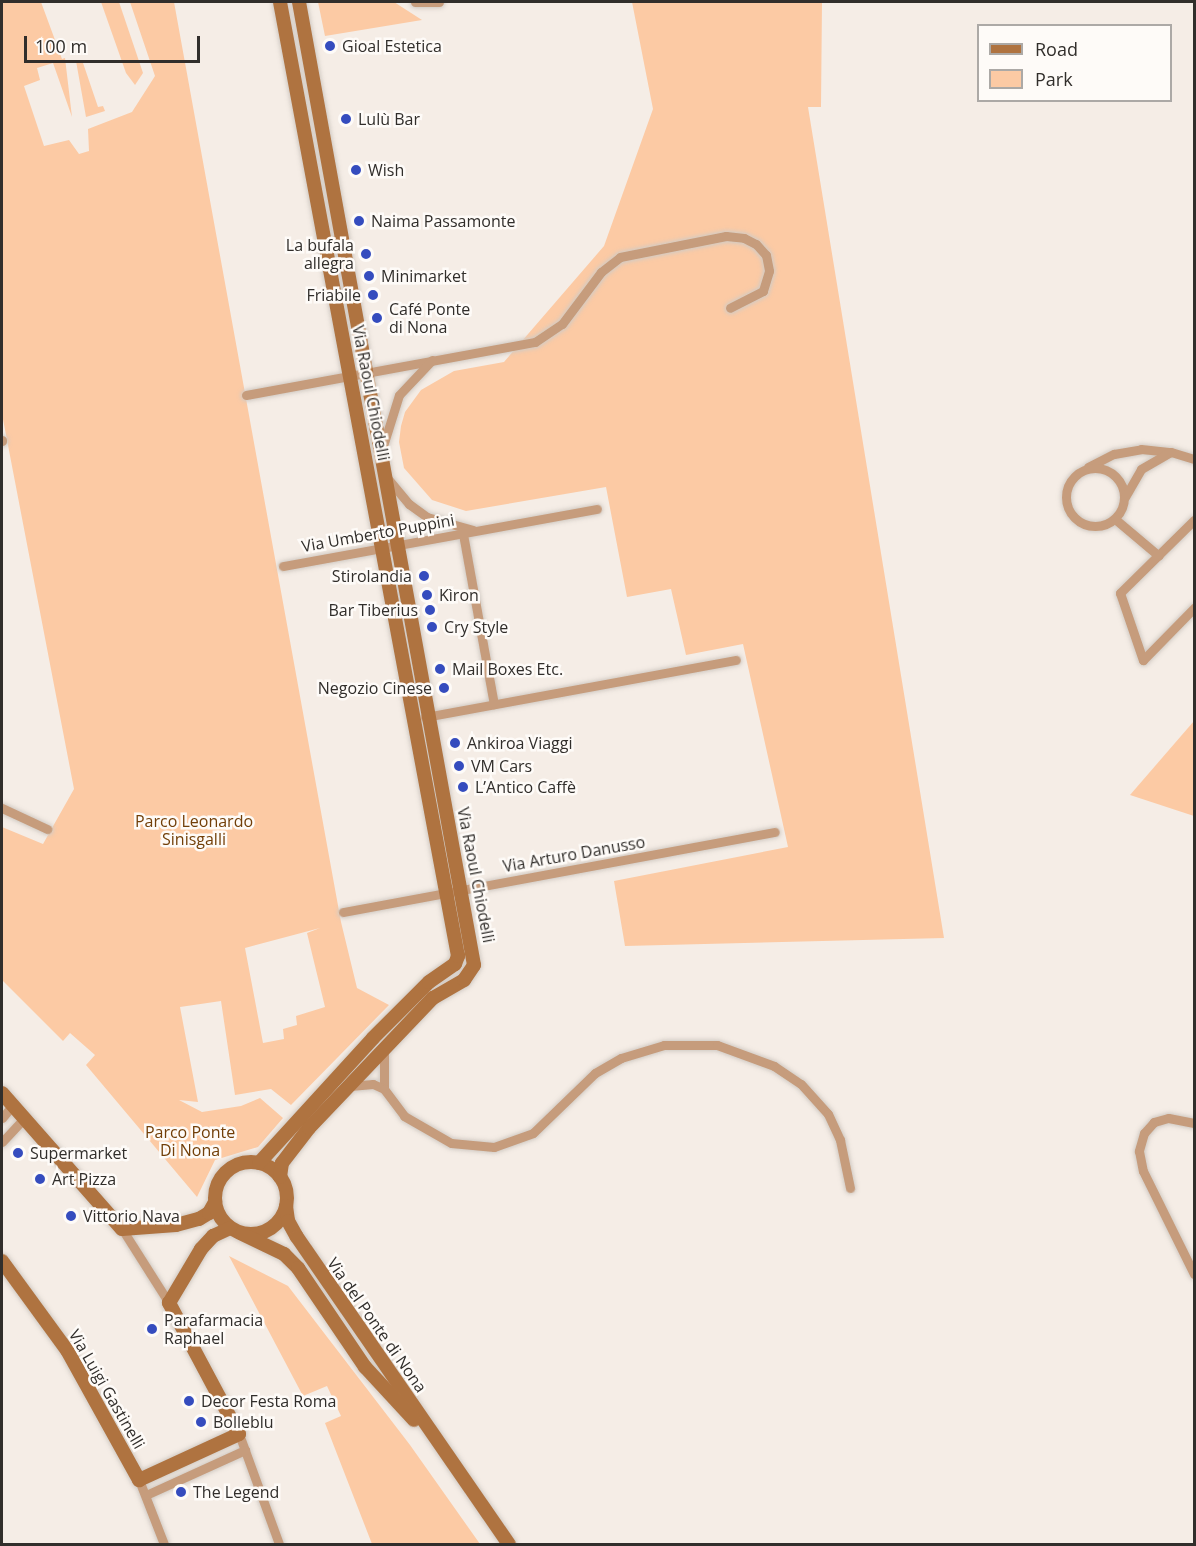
<!DOCTYPE html>
<html>
<head>
<meta charset="utf-8">
<style>
  body { margin:0 }
  #map { position:relative; width:1196px; height:1546px; overflow:hidden; background:#f5ede6; font-family:"Open Sans",sans-serif }
  div>[style] { position:absolute }
  [style*='--x'] { left:calc(var(--x)*1px); top:calc(var(--y)*1px); width:calc(var(--w)*1px); rotate:calc(var(--a)*1deg) }
  .green>* { inset:0; background:#fccaa4 }
  .roads { filter:drop-shadow(0 0 2px #d2cbc4) drop-shadow(0 0 2px #d2cbc4) }
  .street>* { height:9px; margin:-4.5px; padding:0 4.5px; transform-origin:4.5px; border-radius:4.5px; background:#c69c7c }
  .street>.ring { margin:-4.5px; padding:0; box-sizing:content-box; background:none; border:9px solid #c69c7c; border-radius:50% }
  .secondary>* { height:14px; margin:-7px; padding:0 7px; transform-origin:7px; border-radius:7px; background:#af7340 }
  .secondary>.ring { margin:-7px; padding:0; box-sizing:content-box; background:none; border:14px solid #af7340; border-radius:50% }
  .dots>* { width:16px; height:16px; translate:-50% -50%; box-sizing:border-box; border:3px solid #fefbf8; border-radius:50% }
  span { translate:-50% -50%; white-space:nowrap; text-align:center; line-height:1.15; -webkit-text-stroke:5px #fefbf8; paint-order:stroke }
  .poi-label { font-size:16px; color:#312e2b }
  .left { translate:0 -50%; text-align:left }
  .right { translate:-100% -50%; text-align:right }
  .street-label { font-size:16px; color:#312e2b }
  .park-label { font-size:16px; color:#723f08 }
  .frame { position:absolute; inset:0; border:3px solid #312e2b; pointer-events:none }
  .legend { position:absolute; left:977px; top:24px; width:195px; height:78px; box-sizing:border-box; background:#fefbf8; border:2px solid #aca9a6; margin:0; padding:8px 10px; list-style:none; font-size:18px; color:#312e2b }
  .legend li { display:flex; align-items:center; gap:12px; height:30px }
  .legend b { width:30px; border:2px solid #aca9a6 }
  .scale { position:absolute; left:24px; top:36px; width:176px; height:27px; box-sizing:border-box; border:3px solid #312e2b; border-top:0; padding-left:8px; font-size:18px; line-height:21px; white-space:nowrap; color:#312e2b; -webkit-text-stroke:4px #fefbf8; paint-order:stroke }
</style>
</head>
<body>
<div id="map">
  <div class="green">
    <i style="clip-path:polygon(evenodd,2px 2px,41px 2px,62px 59px,65px 58px,72px 117px,53px 63px,37px 68px,40px 80px,24px 86px,44px 146px,69px 140px,79px 154px,89px 151px,88px 129px,132px 112px,155px 76px,130px 2px,174px 2px,341px 922px,357px 988px,389px 1005px,291px 1105px,271px 1089px,235px 1095px,221px 1001px,180px 1007px,198px 1102px,179px 1100px,202px 1112px,241px 1106px,260px 1098px,283px 1118px,258px 1147px,215px 1160px,197px 1197px,86px 1065px,95px 1055px,70px 1033px,63px 1041px,2px 980px,2px 827px,43px 844px,74px 789px,2px 414px,2px 2px,320px 928px,307px 933px,325px 1007px,296px 1016px,297px 1025px,283px 1029px,284px 1039px,263px 1043px,245px 948px,320px 928px)"></i>
    <i style="clip-path:polygon(101px 2px,119px 2px,143px 73px,135px 85px,126px 73px)"></i>
    <i style="clip-path:polygon(318px 2px,394px 2px,422px 20px,325px 36px)"></i>
    <i style="clip-path:polygon(632px 2px,822px 2px,821px 107px,808px 107px,944px 938px,625px 946px,614px 881px,788px 847px,743px 644px,686px 655px,671px 589px,627px 597px,606px 487px,466px 511px,432px 500px,404px 468px,399px 442px,401px 426px,405px 412px,421px 390px,454px 371px,504px 362px,604px 246px,653px 109px)"></i>
    <i style="clip-path:polygon(82px 60px,98px 107px,103px 106px,105px 111px,86px 117px,76px 61px)"></i>
    <i style="clip-path:polygon(1194px 721px,1194px 816px,1130px 795px)"></i>
    <i style="clip-path:polygon(229px 1256px,288px 1286px,410px 1445px,480px 1544px,372px 1544px,325px 1423px,341px 1416px,327px 1386px,303px 1396px)"></i>
  </div>
  <div class="roads">
    <div class="street">
      <i style="--x:415;--y:2;--w:24;--a:0"></i>
      <i style="--x:246;--y:395;--w:294;--a:-10.4"></i>
      <i style="--x:535;--y:342;--w:32;--a:-34"></i>
      <i style="--x:562;--y:324;--w:65;--a:-53.1"></i>
      <i style="--x:601;--y:272;--w:24;--a:-38"></i>
      <i style="--x:620;--y:257;--w:108;--a:-11.2"></i>
      <i style="--x:726;--y:236;--w:18;--a:6"></i>
      <i style="--x:744;--y:238;--w:13;--a:27"></i>
      <i style="--x:756;--y:244;--w:15;--a:48"></i>
      <i style="--x:766;--y:255;--w:16;--a:79"></i>
      <i style="--x:769;--y:271;--w:21;--a:107"></i>
      <i style="--x:763;--y:291;--w:37;--a:153"></i>
      <i style="--x:2;--y:441;--w:1;--a:-90"></i>
      <i style="--x:383;--y:446;--w:53;--a:-72.6"></i>
      <i style="--x:399;--y:395;--w:48;--a:-46.7"></i>
      <i style="--x:1088;--y:467;--w:29;--a:-27"></i>
      <i style="--x:1114;--y:454;--w:27;--a:-10"></i>
      <i style="--x:1141;--y:449;--w:30;--a:6"></i>
      <i style="--x:1171;--y:452;--w:24;--a:17"></i>
      <i class="ring" style="left:1066px;top:468px;width:49px;height:49px"></i>
      <i style="--x:388;--y:479;--w:33;--a:50"></i>
      <i style="--x:409;--y:504;--w:22;--a:36"></i>
      <i style="--x:427;--y:517;--w:48;--a:15.8"></i>
      <i style="--x:1125;--y:497;--w:32;--a:-60"></i>
      <i style="--x:1141;--y:469;--w:34;--a:-30"></i>
      <i style="--x:1115;--y:519;--w:57;--a:40.1"></i>
      <i style="--x:1194;--y:520;--w:104;--a:135.4"></i>
      <i style="--x:1120;--y:593;--w:71;--a:71.1"></i>
      <i style="--x:1143;--y:660;--w:73;--a:-45.6"></i>
      <i style="--x:463;--y:534;--w:173;--a:79.7"></i>
      <i style="--x:283;--y:566;--w:319;--a:-10.3"></i>
      <i style="--x:425;--y:717;--w:316;--a:-10.4"></i>
      <i style="--x:2;--y:808;--w:50;--a:25"></i>
      <i style="--x:343;--y:912;--w:439;--a:-10.5"></i>
      <i style="--x:384;--y:1049;--w:40;--a:90"></i>
      <i style="--x:350;--y:1086;--w:23;--a:-5"></i>
      <i style="--x:373;--y:1084;--w:12;--a:24"></i>
      <i style="--x:384;--y:1089;--w:34;--a:53"></i>
      <i style="--x:404;--y:1116;--w:54;--a:29.9"></i>
      <i style="--x:451;--y:1143;--w:43;--a:5.3"></i>
      <i style="--x:494;--y:1147;--w:41;--a:-19.7"></i>
      <i style="--x:533;--y:1133;--w:86;--a:-44.1"></i>
      <i style="--x:595;--y:1073;--w:30;--a:-30"></i>
      <i style="--x:621;--y:1058;--w:45;--a:-16.8"></i>
      <i style="--x:664;--y:1045;--w:53;--a:0"></i>
      <i style="--x:717;--y:1045;--w:61;--a:20.2"></i>
      <i style="--x:774;--y:1066;--w:32;--a:34"></i>
      <i style="--x:801;--y:1084;--w:40;--a:48"></i>
      <i style="--x:828;--y:1114;--w:29;--a:65"></i>
      <i style="--x:840;--y:1140;--w:49;--a:78.2"></i>
      <i style="--x:2;--y:1118;--w:17;--a:-50"></i>
      <i style="--x:1194;--y:1123;--w:26;--a:-169"></i>
      <i style="--x:1168;--y:1118;--w:15;--a:164"></i>
      <i style="--x:1154;--y:1122;--w:15;--a:132"></i>
      <i style="--x:1144;--y:1133;--w:19;--a:106"></i>
      <i style="--x:1139;--y:1151;--w:20;--a:79"></i>
      <i style="--x:1143;--y:1171;--w:115;--a:63.7"></i>
      <i style="--x:2;--y:1142;--w:34;--a:-47"></i>
      <i style="--x:122;--y:1229;--w:88;--a:57.6"></i>
      <i style="--x:239;--y:1434;--w:117;--a:70"></i>
      <i style="--x:139;--y:1480;--w:69;--a:68.7"></i>
      <i style="--x:146;--y:1495;--w:109;--a:-24.4"></i>
    </div>
    <div class="secondary">
      <i style="--x:2;--y:1093;--w:181;--a:48.6"></i>
      <i style="--x:122;--y:1229;--w:54;--a:-4.2"></i>
      <i style="--x:176;--y:1225;--w:24;--a:-15"></i>
      <i style="--x:199;--y:1219;--w:12;--a:-31"></i>
      <i style="--x:209;--y:1213;--w:13;--a:-61"></i>
      <i class="ring" style="left:215px;top:1162px;width:58px;height:58px"></i>
      <i style="--x:259;--y:1163;--w:169;--a:-47.6"></i>
      <i style="--x:373;--y:1038;--w:79;--a:-45"></i>
      <i style="--x:429;--y:982;--w:32;--a:-35"></i>
      <i style="--x:455;--y:964;--w:9;--a:-69"></i>
      <i style="--x:458;--y:956;--w:970;--a:-100.57"></i>
      <i style="--x:280;--y:1177;--w:14;--a:-82"></i>
      <i style="--x:282;--y:1163;--w:44;--a:-52.4"></i>
      <i style="--x:309;--y:1128;--w:180;--a:-46.4"></i>
      <i style="--x:433;--y:998;--w:36;--a:-30"></i>
      <i style="--x:464;--y:980;--w:18;--a:-56"></i>
      <i style="--x:474;--y:965;--w:979;--a:-100.3"></i>
      <i style="--x:286;--y:1206;--w:15;--a:82"></i>
      <i style="--x:288;--y:1221;--w:18;--a:61"></i>
      <i style="--x:297;--y:1237;--w:373;--a:55.4"></i>
      <i style="--x:240;--y:1233;--w:49;--a:25.5"></i>
      <i style="--x:284;--y:1254;--w:20;--a:45"></i>
      <i style="--x:298;--y:1268;--w:120;--a:55.9"></i>
      <i style="--x:365;--y:1367;--w:72;--a:47.2"></i>
      <i style="--x:2;--y:1261;--w:110;--a:53.9"></i>
      <i style="--x:67;--y:1350;--w:149;--a:61"></i>
      <i style="--x:139;--y:1480;--w:110;--a:-24.7"></i>
      <i style="--x:239;--y:1434;--w:149;--a:-118.1"></i>
      <i style="--x:169;--y:1303;--w:63;--a:-59.3"></i>
      <i style="--x:201;--y:1249;--w:18;--a:-47"></i>
      <i style="--x:213;--y:1236;--w:19;--a:-25"></i>
    </div>
  </div>
  <div class="dots">
    <i style="left:330px;top:46px;background:#354cbe"></i>
    <i style="left:346px;top:119px;background:#354cbe"></i>
    <i style="left:356px;top:170px;background:#354cbe"></i>
    <i style="left:359px;top:221px;background:#354cbe"></i>
    <i style="left:366px;top:254px;background:#354cbe"></i>
    <i style="left:369px;top:276px;background:#354cbe"></i>
    <i style="left:373px;top:295px;background:#354cbe"></i>
    <i style="left:377px;top:318px;background:#354cbe"></i>
    <i style="left:424px;top:576px;background:#354cbe"></i>
    <i style="left:427px;top:595px;background:#354cbe"></i>
    <i style="left:430px;top:610px;background:#354cbe"></i>
    <i style="left:432px;top:627px;background:#354cbe"></i>
    <i style="left:440px;top:669px;background:#354cbe"></i>
    <i style="left:444px;top:688px;background:#354cbe"></i>
    <i style="left:455px;top:743px;background:#354cbe"></i>
    <i style="left:459px;top:766px;background:#354cbe"></i>
    <i style="left:463px;top:787px;background:#354cbe"></i>
    <i style="left:18px;top:1153px;background:#354cbe"></i>
    <i style="left:40px;top:1179px;background:#354cbe"></i>
    <i style="left:71px;top:1216px;background:#354cbe"></i>
    <i style="left:152px;top:1329px;background:#354cbe"></i>
    <i style="left:189px;top:1401px;background:#354cbe"></i>
    <i style="left:201px;top:1422px;background:#354cbe"></i>
    <i style="left:181px;top:1492px;background:#354cbe"></i>
  </div>
  <div class="poi-label">
    <span class="left" style="left:342px;top:46px">Gioal Estetica</span>
    <span class="left" style="left:358px;top:119px">Lulù Bar</span>
    <span class="left" style="left:368px;top:170px">Wish</span>
    <span class="left" style="left:371px;top:221px">Naima Passamonte</span>
    <span class="right" style="left:354px;top:254px">La bufala<br>allegra</span>
    <span class="left" style="left:381px;top:276px">Minimarket</span>
    <span class="right" style="left:361px;top:295px">Friabile</span>
    <span class="left" style="left:389px;top:318px">Café Ponte<br>di Nona</span>
    <span class="right" style="left:412px;top:576px">Stirolandia</span>
    <span class="left" style="left:439px;top:595px">Kìron</span>
    <span class="right" style="left:418px;top:610px">Bar Tiberius</span>
    <span class="left" style="left:444px;top:627px">Cry Style</span>
    <span class="left" style="left:452px;top:669px">Mail Boxes Etc.</span>
    <span class="right" style="left:432px;top:688px">Negozio Cinese</span>
    <span class="left" style="left:467px;top:743px">Ankiroa Viaggi</span>
    <span class="left" style="left:471px;top:766px">VM Cars</span>
    <span class="left" style="left:475px;top:787px">L’Antico Caffè</span>
    <span class="left" style="left:30px;top:1153px">Supermarket</span>
    <span class="left" style="left:52px;top:1179px">Art Pizza</span>
    <span class="left" style="left:83px;top:1216px">Vittorio Nava</span>
    <span class="left" style="left:164px;top:1329px">Parafarmacia<br>Raphael</span>
    <span class="left" style="left:201px;top:1401px">Decor Festa Roma</span>
    <span class="left" style="left:213px;top:1422px">Bolleblu</span>
    <span class="left" style="left:193px;top:1492px">The Legend</span>
  </div>
  <div class="street-label">
    <span style="left:371px;top:393px;rotate:79deg">Via Raoul Chiodelli</span>
    <span style="left:378px;top:533px;rotate:-10deg">Via Umberto Puppini</span>
    <span style="left:574px;top:854px;rotate:-10deg">Via Arturo Danusso</span>
    <span style="left:476px;top:875px;rotate:79deg">Via Raoul Chiodelli</span>
    <span style="left:377px;top:1325px;rotate:55deg">Via del Ponte di Nona</span>
    <span style="left:107px;top:1389px;rotate:60deg">Via Luigi Gastinelli</span>
  </div>
  <div class="park-label">
    <span style="left:194px;top:830px">Parco Leonardo<br>Sinisgalli</span>
    <span style="left:190px;top:1141px">Parco Ponte<br>Di Nona</span>
  </div>
  <div class="frame"></div>
  <ul class="legend">
  <li><b style="height:8px;background:#af7340"></b>Road</li>
  <li><b style="height:16px;background:#fccaa4"></b>Park</li>
  </ul>
  <div class="scale">100 m</div>
</div>
</body>
</html>
